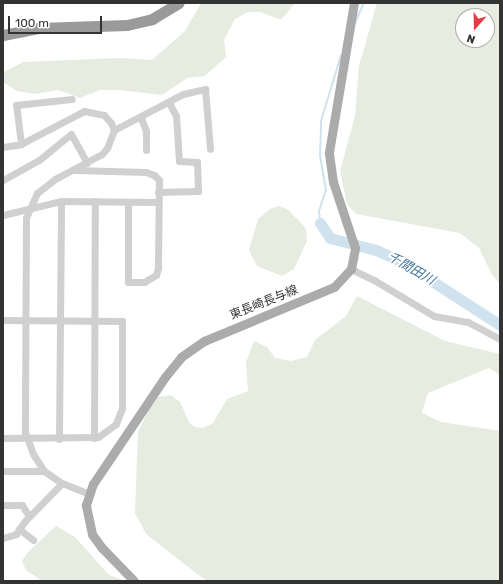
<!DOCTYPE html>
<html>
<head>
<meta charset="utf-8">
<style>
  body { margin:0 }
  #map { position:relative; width:503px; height:584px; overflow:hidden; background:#fff; font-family:Rubik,"Noto Sans JP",sans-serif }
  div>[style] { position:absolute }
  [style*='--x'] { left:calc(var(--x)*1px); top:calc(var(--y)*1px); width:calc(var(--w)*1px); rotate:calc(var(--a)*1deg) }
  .green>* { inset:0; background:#e6ecdf }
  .stream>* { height:2px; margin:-1px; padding:0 1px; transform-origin:1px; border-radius:1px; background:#cfe2ee }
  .river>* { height:11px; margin:-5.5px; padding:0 5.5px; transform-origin:5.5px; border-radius:5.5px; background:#cfe2ee }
  .minor>* { height:7px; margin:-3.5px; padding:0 3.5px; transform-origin:3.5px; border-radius:3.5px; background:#d0d0d0 }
  .major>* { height:9px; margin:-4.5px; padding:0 4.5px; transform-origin:4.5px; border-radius:4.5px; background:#ababab }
  .highway>* { height:11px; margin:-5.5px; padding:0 5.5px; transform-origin:5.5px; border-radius:5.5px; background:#9a9a9a }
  span { translate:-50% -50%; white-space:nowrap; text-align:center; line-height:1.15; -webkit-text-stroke:4px #fff; paint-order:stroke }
  .street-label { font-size:12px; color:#333 }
  .water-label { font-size:13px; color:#3f7597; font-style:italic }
  .frame { position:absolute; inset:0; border:4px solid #333; pointer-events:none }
  .north { position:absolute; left:455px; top:8px; width:40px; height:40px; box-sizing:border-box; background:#fff; border:1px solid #adadad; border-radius:50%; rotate:200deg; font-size:11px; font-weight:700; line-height:16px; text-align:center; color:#333 }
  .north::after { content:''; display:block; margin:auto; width:14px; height:18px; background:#e63946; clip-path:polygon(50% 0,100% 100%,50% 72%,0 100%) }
  .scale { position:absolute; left:8px; top:16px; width:94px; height:18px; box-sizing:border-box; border:2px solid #333; border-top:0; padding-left:5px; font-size:12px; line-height:14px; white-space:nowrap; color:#333; -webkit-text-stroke:3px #fff; paint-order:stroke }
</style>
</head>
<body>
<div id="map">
  <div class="green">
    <i style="clip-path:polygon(201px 3px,295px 3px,281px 20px,260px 12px,248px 12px,235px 19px,224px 40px,226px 57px,205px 76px,187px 78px,162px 95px,119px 90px,100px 90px,80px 98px,58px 90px,35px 94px,17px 91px,3px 82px,4px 72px,23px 62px,119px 58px,152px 60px,185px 31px)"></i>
    <i style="clip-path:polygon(evenodd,377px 3px,500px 3px,500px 284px,492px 275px,479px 248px,460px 233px,356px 214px,347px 204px,340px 171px,355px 116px,359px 66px,377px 3px,463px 16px,487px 16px,487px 40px,463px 40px,463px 16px)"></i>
    <i style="clip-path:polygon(279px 206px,287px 209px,301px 223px,306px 229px,307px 241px,294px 269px,282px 276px,257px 266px,249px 250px,258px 219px,270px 209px)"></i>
    <i style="clip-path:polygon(357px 296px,445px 341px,500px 354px,500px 375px,489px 368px,428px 393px,422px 413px,441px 422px,500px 431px,500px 581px,208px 581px,201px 577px,146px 534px,135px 513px,138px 432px,148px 411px,158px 397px,171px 395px,180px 402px,189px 422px,195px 427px,203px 428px,213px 423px,227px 399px,248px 391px,246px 362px,254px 341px,267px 347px,275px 358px,291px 361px,307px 357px,315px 340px,346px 316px)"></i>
    <i style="clip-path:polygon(56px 526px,75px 537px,109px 575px,125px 581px,42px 581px,26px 570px,22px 561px,27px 553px)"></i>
  </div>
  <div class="stream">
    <i style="--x:354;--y:25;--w:24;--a:-66"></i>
    <i style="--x:320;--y:223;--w:12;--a:-95"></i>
    <i style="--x:319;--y:211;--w:22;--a:-72"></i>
    <i style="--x:326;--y:190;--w:35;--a:-100"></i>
    <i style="--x:320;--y:156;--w:35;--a:-88"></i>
    <i style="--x:321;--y:121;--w:69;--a:-73.1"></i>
  </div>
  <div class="river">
    <i style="--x:320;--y:223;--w:18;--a:56"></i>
    <i style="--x:330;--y:238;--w:48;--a:14.6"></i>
    <i style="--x:376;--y:250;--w:27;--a:24"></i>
    <i style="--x:401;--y:261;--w:118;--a:32.9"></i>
  </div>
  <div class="minor">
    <i style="--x:141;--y:118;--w:14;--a:69"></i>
    <i style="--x:146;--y:131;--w:19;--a:90"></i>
    <i style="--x:114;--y:130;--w:78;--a:-27.6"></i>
    <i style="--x:183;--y:94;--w:23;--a:-13"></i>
    <i style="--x:205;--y:89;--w:60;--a:85.2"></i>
    <i style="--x:21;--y:144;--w:39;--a:-97"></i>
    <i style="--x:16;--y:105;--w:56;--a:-6.1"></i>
    <i style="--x:3;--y:147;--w:18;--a:-9"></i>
    <i style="--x:21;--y:144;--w:71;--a:-27.6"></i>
    <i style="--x:84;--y:111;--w:20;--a:11"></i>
    <i style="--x:104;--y:115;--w:11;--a:49"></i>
    <i style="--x:111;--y:123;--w:8;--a:67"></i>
    <i style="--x:114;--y:130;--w:19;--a:111"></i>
    <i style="--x:107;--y:148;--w:8;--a:130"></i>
    <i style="--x:102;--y:154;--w:53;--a:152"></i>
    <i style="--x:55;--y:179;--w:23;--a:142"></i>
    <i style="--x:37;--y:193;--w:27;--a:114"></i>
    <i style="--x:26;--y:218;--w:214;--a:90.3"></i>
    <i style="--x:25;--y:432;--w:23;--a:70"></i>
    <i style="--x:33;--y:454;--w:20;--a:57"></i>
    <i style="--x:44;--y:471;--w:22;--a:34"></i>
    <i style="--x:62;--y:483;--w:29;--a:22"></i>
    <i style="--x:75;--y:170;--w:71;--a:1.6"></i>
    <i style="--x:146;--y:172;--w:9;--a:21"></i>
    <i style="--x:154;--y:175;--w:7;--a:45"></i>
    <i style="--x:159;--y:180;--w:88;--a:90.7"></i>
    <i style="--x:158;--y:268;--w:7;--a:106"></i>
    <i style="--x:156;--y:275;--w:14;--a:150"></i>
    <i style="--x:144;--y:282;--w:16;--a:180"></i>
    <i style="--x:128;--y:282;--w:80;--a:-90"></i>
    <i style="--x:3;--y:180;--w:41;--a:-29.1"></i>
    <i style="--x:39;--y:160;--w:41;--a:-39.1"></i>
    <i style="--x:71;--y:134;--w:33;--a:61"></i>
    <i style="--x:158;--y:192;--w:40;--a:-1.4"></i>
    <i style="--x:198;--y:191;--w:29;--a:-92"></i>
    <i style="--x:197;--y:162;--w:18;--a:-177"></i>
    <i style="--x:179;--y:161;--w:45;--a:-93.8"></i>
    <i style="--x:176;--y:116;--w:15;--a:-118"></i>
    <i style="--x:3;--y:215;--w:60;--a:-13.6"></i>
    <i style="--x:61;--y:201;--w:97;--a:0.6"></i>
    <i style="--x:351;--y:269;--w:25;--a:26"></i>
    <i style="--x:374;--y:280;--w:70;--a:31"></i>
    <i style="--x:434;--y:316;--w:35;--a:10"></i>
    <i style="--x:468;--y:322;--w:36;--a:28"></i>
    <i style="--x:3;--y:320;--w:119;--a:0.5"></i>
    <i style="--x:122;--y:321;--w:87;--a:90"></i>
    <i style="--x:122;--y:408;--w:17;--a:111"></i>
    <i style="--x:116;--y:424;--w:22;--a:144"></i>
    <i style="--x:98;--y:437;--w:95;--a:179.4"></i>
    <i style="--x:94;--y:438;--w:237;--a:-89.8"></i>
    <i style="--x:59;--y:439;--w:238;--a:-89.5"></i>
    <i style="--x:3;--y:471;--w:41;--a:0"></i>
    <i style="--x:3;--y:505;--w:19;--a:0"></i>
    <i style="--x:22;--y:505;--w:13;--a:58"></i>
    <i style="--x:19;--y:529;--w:18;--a:38"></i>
    <i style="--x:3;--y:538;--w:14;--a:-17"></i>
    <i style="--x:16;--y:534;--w:14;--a:-56"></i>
    <i style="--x:24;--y:522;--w:54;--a:-45.7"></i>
  </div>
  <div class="major">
    <i style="--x:134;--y:581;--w:46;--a:-134.1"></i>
    <i style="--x:102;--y:548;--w:17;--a:-126"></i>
    <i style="--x:92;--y:534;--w:30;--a:-102"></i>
    <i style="--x:86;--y:505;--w:22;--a:-72"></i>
    <i style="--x:93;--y:484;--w:129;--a:-56.1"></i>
    <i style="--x:165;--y:377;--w:26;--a:-51"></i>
    <i style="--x:181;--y:357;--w:28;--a:-35"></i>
    <i style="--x:204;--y:341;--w:141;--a:-22.6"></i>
    <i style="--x:334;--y:287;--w:25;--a:-47"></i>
    <i style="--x:351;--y:269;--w:21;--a:-79"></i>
    <i style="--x:355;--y:248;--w:70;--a:-108.4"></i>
    <i style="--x:333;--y:182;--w:30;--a:-98"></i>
    <i style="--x:329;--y:152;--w:151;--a:-80.5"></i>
  </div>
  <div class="highway">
    <i style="--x:3;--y:35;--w:37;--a:-11"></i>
    <i style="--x:39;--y:28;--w:88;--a:-2"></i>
    <i style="--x:127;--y:25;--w:26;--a:-13"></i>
    <i style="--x:152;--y:19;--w:31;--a:-31"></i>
  </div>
  <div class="street-label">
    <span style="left:264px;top:303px;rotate:-22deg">東長崎長与線</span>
  </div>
  <div class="water-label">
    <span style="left:411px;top:269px;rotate:30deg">千間田川</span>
  </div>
  <div class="frame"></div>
  <div class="north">N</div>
  <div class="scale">100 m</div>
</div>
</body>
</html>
